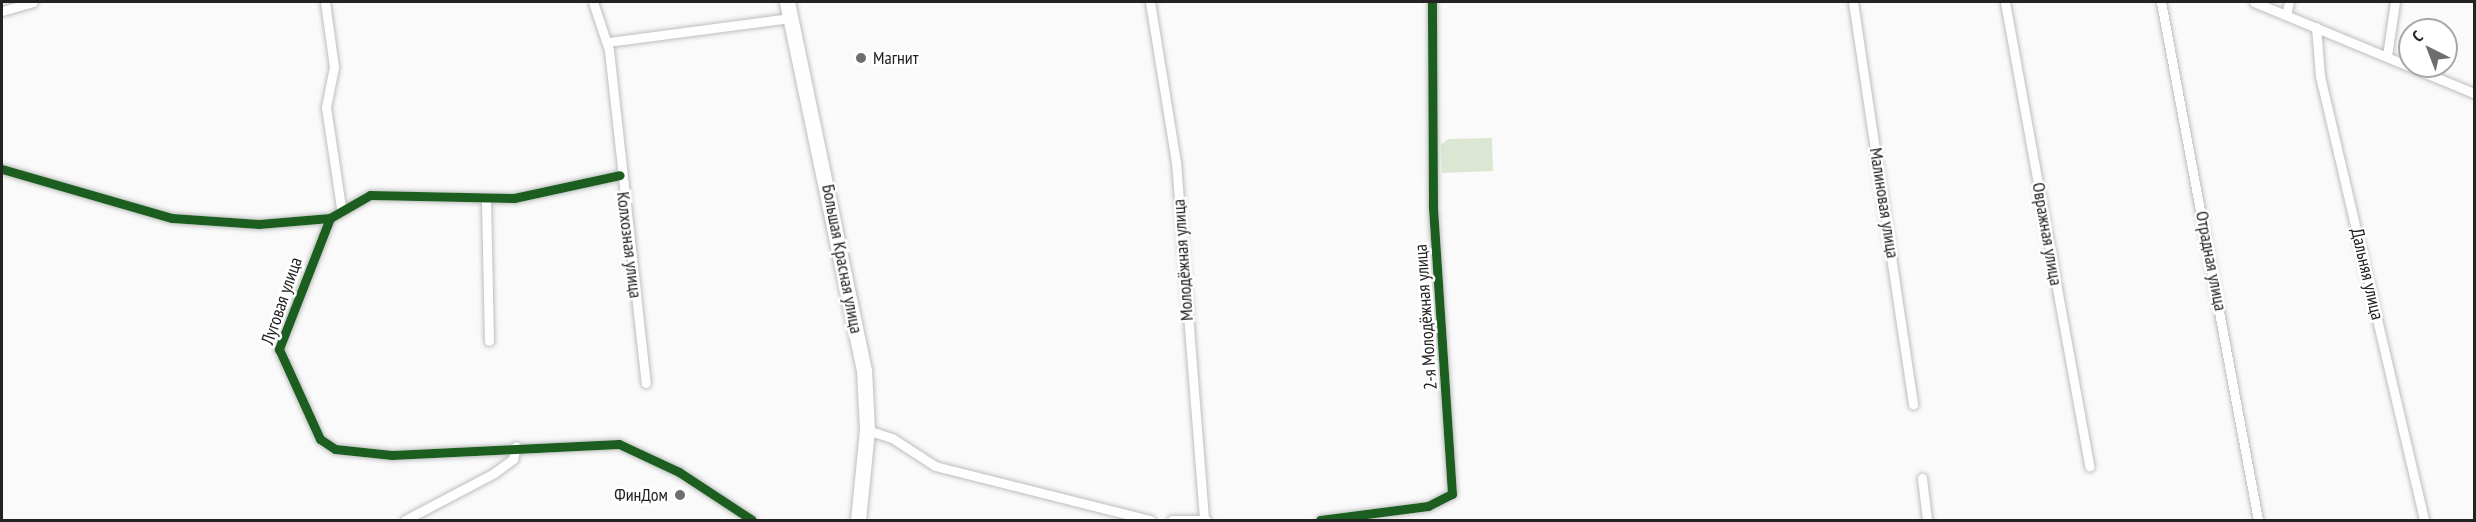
<!DOCTYPE html>
<html>
<head>
<meta charset="utf-8">
<style>
  body { margin:0 }
  #map { position:relative; width:2476px; height:522px; overflow:hidden; background:#fafafa; font-family:"PT Sans Narrow",sans-serif }
  div>[style] { position:absolute }
  [style*='--x'] { left:calc(var(--x)*1px); top:calc(var(--y)*1px); width:calc(var(--w)*1px); rotate:calc(var(--a)*1deg) }
  .green>* { inset:0; background:#dbe7d3 }
  .roads { filter:drop-shadow(0 0 2px #bdbebe) drop-shadow(0 0 2px #bdbebe) }
  .minor>* { height:9px; margin:-4.5px; padding:0 4.5px; transform-origin:4.5px; border-radius:4.5px; background:#fefefe }
  .primary>* { height:15px; margin:-7.5px; padding:0 7.5px; transform-origin:7.5px; border-radius:7.5px; background:#fefefe }
  .cycleway>* { height:9px; margin:-4.5px; padding:0 4.5px; transform-origin:4.5px; border-radius:4.5px; background:#1b5e20 }
  .dots>* { width:16px; height:16px; translate:-50% -50%; box-sizing:border-box; border:3px solid #fff; border-radius:50% }
  span { translate:-50% -50%; white-space:nowrap; text-align:center; line-height:1.15; -webkit-text-stroke:5px #fff; paint-order:stroke }
  .poi-label { font-size:18px; color:#222 }
  .left { translate:0 -50%; text-align:left }
  .right { translate:-100% -50%; text-align:right }
  .street-label { font-size:18px; color:#222 }
  .frame { position:absolute; inset:0; border:3px solid #222; pointer-events:none }
  .north { position:absolute; left:2398px; top:18px; width:60px; height:60px; box-sizing:border-box; background:#fff; border:2px solid #a7a7a7; border-radius:50%; rotate:318deg; font-size:16px; font-weight:700; line-height:24px; text-align:center; color:#222 }
  .north::after { content:''; display:block; margin:auto; width:21px; height:27px; background:#6e6e6e; clip-path:polygon(50% 0,100% 100%,50% 72%,0 100%) }
</style>
</head>
<body>
<div id="map">
  <div class="green">
    <i style="clip-path:polygon(1492px 138px,1493px 171px,1442px 173px,1441px 145px,1448px 139px)"></i>
  </div>
  <div class="roads">
    <div class="minor">
      <i style="--x:325;--y:2;--w:66;--a:82.1"></i>
      <i style="--x:334;--y:67;--w:41;--a:101.3"></i>
      <i style="--x:326;--y:107;--w:101;--a:81.5"></i>
      <i style="--x:593;--y:2;--w:51;--a:71.6"></i>
      <i style="--x:609;--y:50;--w:335;--a:83.7"></i>
      <i style="--x:1150;--y:2;--w:162;--a:80.8"></i>
      <i style="--x:1176;--y:162;--w:359;--a:85.5"></i>
      <i style="--x:1853;--y:2;--w:407;--a:81.5"></i>
      <i style="--x:2005;--y:2;--w:472;--a:79.7"></i>
      <i style="--x:2161;--y:2;--w:527;--a:79.39"></i>
      <i style="--x:2254;--y:2;--w:238;--a:22.5"></i>
      <i style="--x:2;--y:11;--w:32;--a:-16"></i>
      <i style="--x:2286;--y:15;--w:13;--a:-77"></i>
      <i style="--x:2316;--y:27;--w:49;--a:85.3"></i>
      <i style="--x:2320;--y:76;--w:456;--a:76.8"></i>
      <i style="--x:608;--y:42;--w:185;--a:-7.5"></i>
      <i style="--x:2387;--y:56;--w:55;--a:-81.6"></i>
      <i style="--x:2;--y:169;--w:177;--a:16.1"></i>
      <i style="--x:172;--y:218;--w:87;--a:3.9"></i>
      <i style="--x:259;--y:224;--w:71;--a:-4.8"></i>
      <i style="--x:330;--y:218;--w:46;--a:-29.9"></i>
      <i style="--x:370;--y:195;--w:144;--a:1.2"></i>
      <i style="--x:514;--y:198;--w:108;--a:-12.2"></i>
      <i style="--x:486;--y:200;--w:141;--a:88.8"></i>
      <i style="--x:330;--y:218;--w:141;--a:111.3"></i>
      <i style="--x:279;--y:349;--w:99;--a:65.5"></i>
      <i style="--x:320;--y:439;--w:18;--a:34"></i>
      <i style="--x:335;--y:449;--w:57;--a:6"></i>
      <i style="--x:392;--y:455;--w:227;--a:-2.8"></i>
      <i style="--x:619;--y:444;--w:66;--a:25"></i>
      <i style="--x:679;--y:472;--w:87;--a:33.3"></i>
      <i style="--x:867;--y:430;--w:26;--a:18"></i>
      <i style="--x:892;--y:438;--w:51;--a:33.1"></i>
      <i style="--x:935;--y:466;--w:222;--a:14.1"></i>
      <i style="--x:1922;--y:478;--w:42;--a:83.2"></i>
      <i style="--x:405;--y:520;--w:101;--a:-27.8"></i>
      <i style="--x:494;--y:473;--w:24;--a:-36"></i>
      <i style="--x:513;--y:459;--w:13;--a:-77"></i>
      <i style="--x:1172;--y:520;--w:34;--a:0"></i>
      <i style="--x:1320;--y:520;--w:109;--a:-7.4"></i>
      <i style="--x:1428;--y:506;--w:27;--a:-27"></i>
      <i style="--x:1452;--y:494;--w:290;--a:-93.8"></i>
      <i style="--x:1433;--y:205;--w:203;--a:-90.3"></i>
    </div>
    <div class="primary">
      <i style="--x:787;--y:2;--w:376;--a:78.2"></i>
      <i style="--x:864;--y:370;--w:60;--a:87.1"></i>
      <i style="--x:867;--y:430;--w:90;--a:95.7"></i>
    </div>
  </div>
  <div class="cycleway">
    <i style="--x:2;--y:169;--w:177;--a:16.1"></i>
    <i style="--x:172;--y:218;--w:87;--a:3.9"></i>
    <i style="--x:259;--y:224;--w:71;--a:-4.8"></i>
    <i style="--x:330;--y:218;--w:46;--a:-29.9"></i>
    <i style="--x:370;--y:195;--w:144;--a:1.2"></i>
    <i style="--x:514;--y:198;--w:108;--a:-12.2"></i>
    <i style="--x:330;--y:218;--w:141;--a:111.3"></i>
    <i style="--x:279;--y:349;--w:99;--a:65.5"></i>
    <i style="--x:320;--y:439;--w:18;--a:34"></i>
    <i style="--x:335;--y:449;--w:57;--a:6"></i>
    <i style="--x:392;--y:455;--w:227;--a:-2.8"></i>
    <i style="--x:619;--y:444;--w:66;--a:25"></i>
    <i style="--x:679;--y:472;--w:87;--a:33.3"></i>
    <i style="--x:1320;--y:520;--w:109;--a:-7.4"></i>
    <i style="--x:1428;--y:506;--w:27;--a:-27"></i>
    <i style="--x:1452;--y:494;--w:290;--a:-93.8"></i>
    <i style="--x:1433;--y:205;--w:203;--a:-90.3"></i>
  </div>
  <div class="dots">
    <i style="left:861px;top:58px;background:#6e6e6e"></i>
    <i style="left:680px;top:495px;background:#6e6e6e"></i>
  </div>
  <div class="poi-label">
    <span class="left" style="left:873px;top:58px">Магнит</span>
    <span class="right" style="left:668px;top:495px">ФинДом</span>
  </div>
  <div class="street-label">
    <span style="left:1884px;top:203px;rotate:81deg">Малиновая улица</span>
    <span style="left:2047px;top:234px;rotate:80deg">Овражная улица</span>
    <span style="left:629px;top:245px;rotate:83deg">Колхозная улица</span>
    <span style="left:842px;top:259px;rotate:79deg">Большая Красная улица</span>
    <span style="left:1183px;top:260px;rotate:-94deg">Молодёжная улица</span>
    <span style="left:2211px;top:261px;rotate:79deg">Отрадная улица</span>
    <span style="left:2367px;top:274px;rotate:77deg">Дальняя улица</span>
    <span style="left:282px;top:301px;rotate:-71deg">Луговая улица</span>
    <span style="left:1426px;top:317px;rotate:-94deg">2-я Молодёжная улица</span>
  </div>
  <div class="frame"></div>
  <div class="north">С</div>
</div>
</body>
</html>
